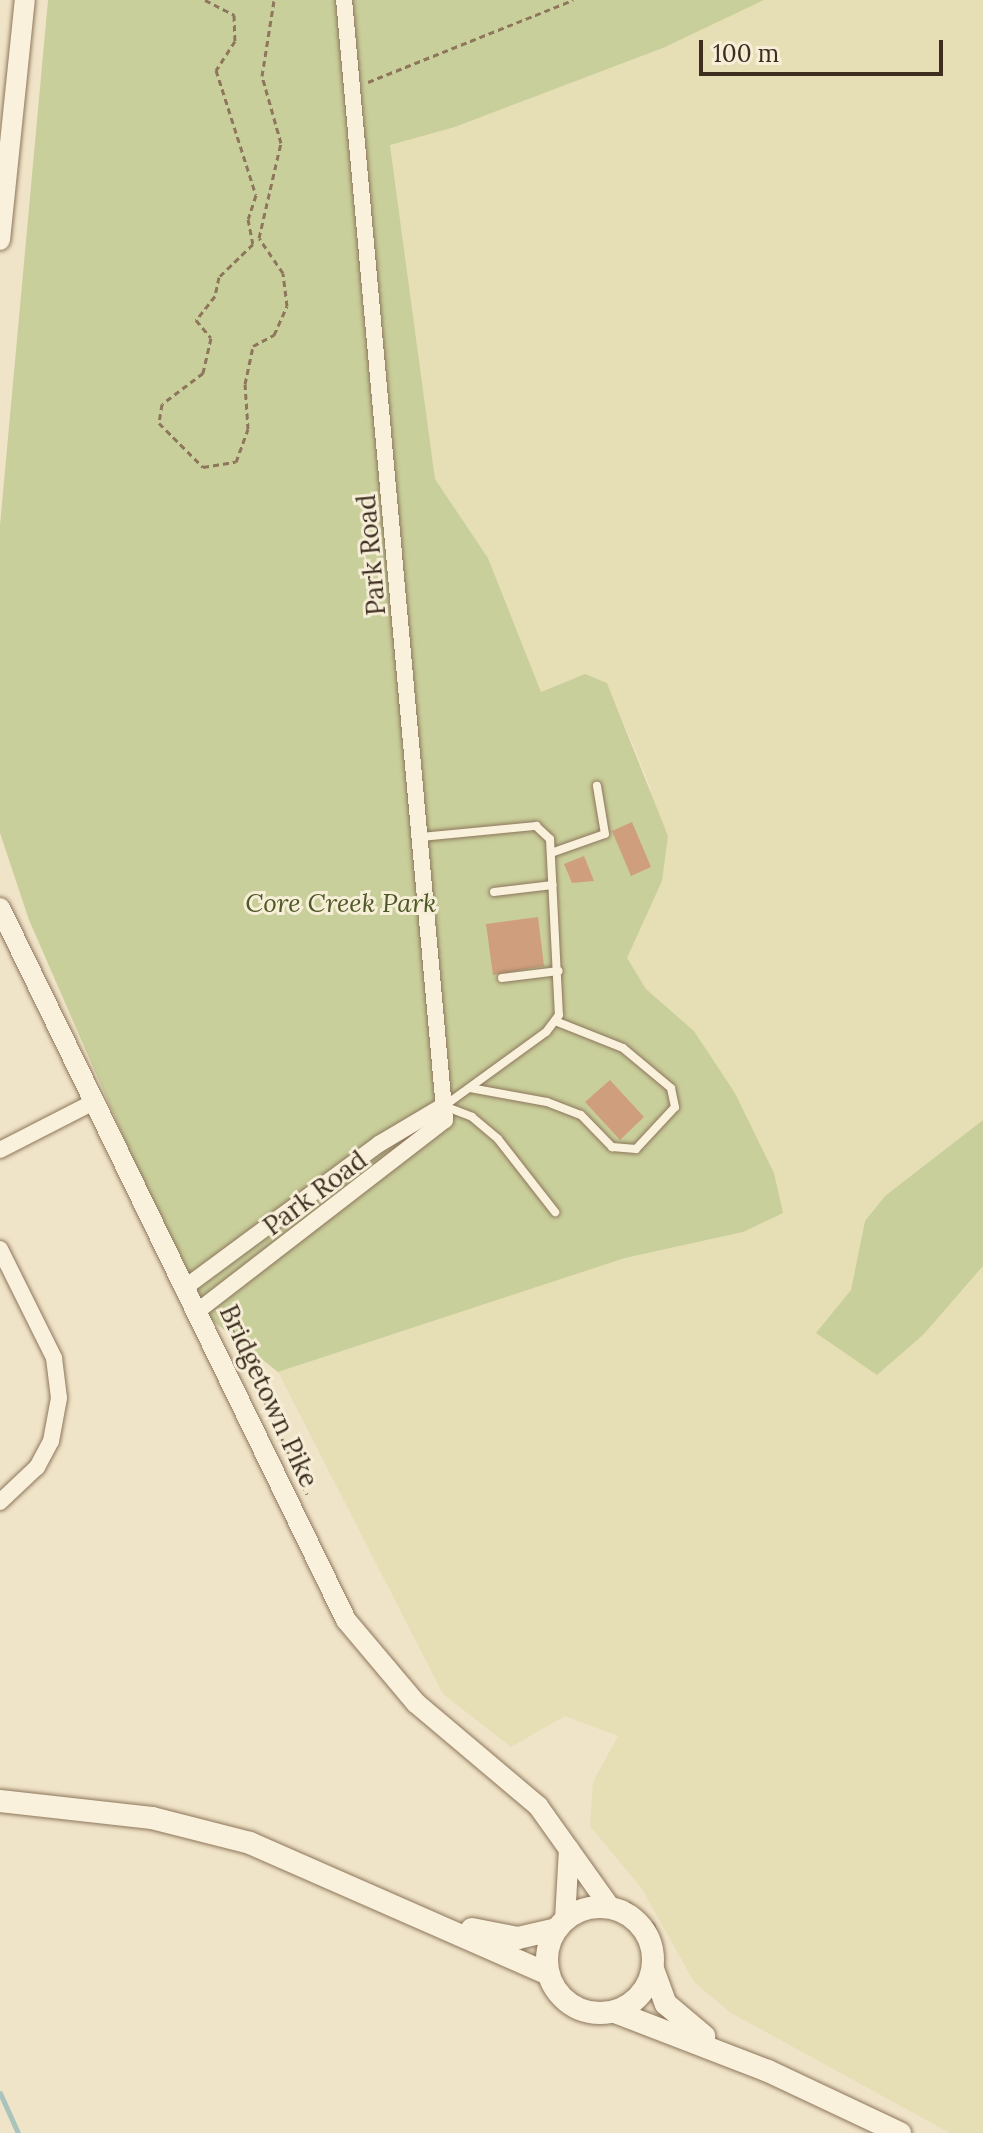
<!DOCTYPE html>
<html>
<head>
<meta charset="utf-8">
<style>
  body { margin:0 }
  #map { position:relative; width:983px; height:2133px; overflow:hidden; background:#f0e4c8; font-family:Lora,serif }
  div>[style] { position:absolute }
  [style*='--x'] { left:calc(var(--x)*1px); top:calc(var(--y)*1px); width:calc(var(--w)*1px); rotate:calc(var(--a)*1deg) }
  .farmland>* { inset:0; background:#e6deb5 }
  .green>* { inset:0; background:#c9cf9b }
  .stream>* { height:5px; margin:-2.5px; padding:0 2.5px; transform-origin:2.5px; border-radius:2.5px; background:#a9c4bc }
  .building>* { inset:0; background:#cf9f7d }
  .path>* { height:3px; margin-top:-1.5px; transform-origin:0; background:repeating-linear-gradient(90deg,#8d765c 0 6px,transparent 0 10px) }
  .roads { filter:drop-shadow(0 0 2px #8d765c) drop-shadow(0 0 2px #8d765c) }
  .service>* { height:8px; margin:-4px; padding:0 4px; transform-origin:4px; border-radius:4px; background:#faf1dc }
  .minor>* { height:16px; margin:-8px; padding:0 8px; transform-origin:8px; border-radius:8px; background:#faf1dc }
  .tertiary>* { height:20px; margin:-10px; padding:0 10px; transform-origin:10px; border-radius:10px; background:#faf1dc }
  .secondary>* { height:22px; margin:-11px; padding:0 11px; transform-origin:11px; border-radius:11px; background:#faf1dc }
  .secondary>.ring { margin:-11px; padding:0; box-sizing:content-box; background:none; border:22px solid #faf1dc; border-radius:50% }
  span { translate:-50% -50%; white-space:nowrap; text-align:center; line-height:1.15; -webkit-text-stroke:6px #f7eed8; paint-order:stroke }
  .street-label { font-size:26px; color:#3d2e20 }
  .park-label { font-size:26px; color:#4d5a26; font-style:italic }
  .scale { position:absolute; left:699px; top:40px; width:244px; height:36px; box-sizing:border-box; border:4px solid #3d2e20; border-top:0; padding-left:10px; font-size:24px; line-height:28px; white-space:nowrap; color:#3d2e20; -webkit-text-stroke:6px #f7eed8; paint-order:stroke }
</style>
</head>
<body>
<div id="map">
  <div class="farmland">
    <i style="clip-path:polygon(764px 0,983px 0,983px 1120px,885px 1196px,865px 1221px,851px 1291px,817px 1333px,924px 1334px,983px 1266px,983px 2133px,950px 2133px,731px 2013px,694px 1982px,642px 1889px,590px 1826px,593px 1782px,618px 1736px,565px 1716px,511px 1747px,443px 1694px,278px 1372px,625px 1258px,743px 1232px,774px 1173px,735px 1093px,694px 1031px,646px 989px,626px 958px,662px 881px,650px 786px,607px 683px,585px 675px,541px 692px,488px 558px,435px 479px,390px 144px,455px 127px,663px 48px)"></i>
  </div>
  <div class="green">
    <i style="clip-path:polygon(48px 0,764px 0,663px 48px,455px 127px,390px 145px,435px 479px,488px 558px,541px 692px,585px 674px,607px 683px,668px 836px,662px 881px,627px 958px,646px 989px,694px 1031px,735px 1093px,774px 1173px,783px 1213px,743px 1232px,625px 1258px,278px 1372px,199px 1310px,29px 920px,0 833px,0 525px)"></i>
    <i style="clip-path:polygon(983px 1120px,983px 1266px,924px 1334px,877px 1375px,816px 1333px,851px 1290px,865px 1221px,885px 1196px)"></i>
  </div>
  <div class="stream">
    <i style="--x:0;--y:2093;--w:44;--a:65.8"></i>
  </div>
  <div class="building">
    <i style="clip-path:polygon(632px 822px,651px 867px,631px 876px,612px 831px)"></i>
    <i style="clip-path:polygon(584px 856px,594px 881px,572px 883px,564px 864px)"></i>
    <i style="clip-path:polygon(538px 917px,544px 966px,493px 975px,486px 924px)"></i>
    <i style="clip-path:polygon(610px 1080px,644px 1117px,620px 1140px,585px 1102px)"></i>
  </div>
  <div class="path">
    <i style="--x:205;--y:0;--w:33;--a:27"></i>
    <i style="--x:234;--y:15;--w:26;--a:88"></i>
    <i style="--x:235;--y:41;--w:35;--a:123"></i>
    <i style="--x:216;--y:70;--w:131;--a:72.3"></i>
    <i style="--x:256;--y:195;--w:25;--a:108"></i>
    <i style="--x:248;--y:219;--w:25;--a:79"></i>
    <i style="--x:253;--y:244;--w:47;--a:135.9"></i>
    <i style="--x:219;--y:277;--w:19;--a:102"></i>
    <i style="--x:215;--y:296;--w:31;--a:128"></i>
    <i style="--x:196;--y:320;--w:23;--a:50"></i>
    <i style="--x:211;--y:338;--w:36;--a:103"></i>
    <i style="--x:203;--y:373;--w:51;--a:142.9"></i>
    <i style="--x:162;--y:404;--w:19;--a:99"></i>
    <i style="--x:159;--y:423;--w:62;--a:45"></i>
    <i style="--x:203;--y:467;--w:33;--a:-9"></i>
    <i style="--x:236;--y:462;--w:35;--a:-70"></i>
    <i style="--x:248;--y:429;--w:45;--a:-93.8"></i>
    <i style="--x:245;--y:384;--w:39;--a:-78"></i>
    <i style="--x:253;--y:346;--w:24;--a:-28"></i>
    <i style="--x:274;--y:335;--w:32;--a:-66"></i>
    <i style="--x:287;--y:306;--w:33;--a:-97"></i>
    <i style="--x:283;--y:273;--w:42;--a:-124.4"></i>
    <i style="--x:259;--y:238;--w:98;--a:-77"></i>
    <i style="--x:281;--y:143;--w:70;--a:-105.8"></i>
    <i style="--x:262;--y:76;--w:77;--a:-81"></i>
    <i style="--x:368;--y:82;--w:221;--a:-21.8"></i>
    <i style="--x:224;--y:1311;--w:201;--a:65.6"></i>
    <i style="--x:628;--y:1902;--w:35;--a:41"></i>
    <i style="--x:654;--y:1925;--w:30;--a:73"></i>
  </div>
  <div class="roads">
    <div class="service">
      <i style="--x:421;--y:837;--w:116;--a:-5.5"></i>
      <i style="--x:536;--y:826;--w:19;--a:43"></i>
      <i style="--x:550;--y:839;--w:176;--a:87.1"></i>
      <i style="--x:559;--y:1015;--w:21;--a:127"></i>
      <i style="--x:546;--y:1032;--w:126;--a:144"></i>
      <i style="--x:551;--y:853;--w:57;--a:-19.4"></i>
      <i style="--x:605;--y:834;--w:49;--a:-99.5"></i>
      <i style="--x:494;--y:892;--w:59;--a:-6.8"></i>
      <i style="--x:502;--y:978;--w:57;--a:-7"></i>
      <i style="--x:470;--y:1088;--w:78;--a:10.3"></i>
      <i style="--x:547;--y:1102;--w:36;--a:21"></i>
      <i style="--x:581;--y:1115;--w:45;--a:45.9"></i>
      <i style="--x:612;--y:1147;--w:24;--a:5"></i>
      <i style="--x:636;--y:1149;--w:57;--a:-47.1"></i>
      <i style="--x:675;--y:1107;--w:19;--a:-102"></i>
      <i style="--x:671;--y:1088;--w:62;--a:-140.2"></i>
      <i style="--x:623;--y:1048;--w:73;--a:-158.3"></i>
      <i style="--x:444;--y:1106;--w:30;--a:21"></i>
      <i style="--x:472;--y:1117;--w:34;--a:40"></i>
      <i style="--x:498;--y:1139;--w:93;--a:52"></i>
    </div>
    <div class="minor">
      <i style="--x:0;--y:1150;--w:103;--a:-27.1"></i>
      <i style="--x:0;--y:1249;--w:122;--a:63.6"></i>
      <i style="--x:54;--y:1358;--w:40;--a:82.9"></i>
      <i style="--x:59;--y:1398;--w:44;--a:100.5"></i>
      <i style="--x:51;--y:1441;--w:30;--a:118"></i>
      <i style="--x:37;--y:1467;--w:51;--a:136.6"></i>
      <i style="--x:187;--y:1286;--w:239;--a:-36.5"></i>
      <i style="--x:379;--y:1144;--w:74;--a:-30.7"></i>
      <i style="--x:199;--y:1310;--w:311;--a:-37.7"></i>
      <i style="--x:445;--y:1120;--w:1125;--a:-95.15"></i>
    </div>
    <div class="tertiary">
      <i style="--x:0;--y:240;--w:241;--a:-84.1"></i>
      <i style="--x:0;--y:908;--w:792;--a:64.08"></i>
      <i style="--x:346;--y:1620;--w:109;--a:49.9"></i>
      <i style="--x:416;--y:1703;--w:160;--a:40.2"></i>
      <i style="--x:538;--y:1806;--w:124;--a:54.5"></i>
      <i style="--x:565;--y:1920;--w:71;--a:-86.8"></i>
    </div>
    <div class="secondary">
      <i style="--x:0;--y:1801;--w:153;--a:6.4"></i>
      <i style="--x:152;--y:1818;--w:101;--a:14.3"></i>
      <i style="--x:250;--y:1843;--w:326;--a:23.7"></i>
      <i class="ring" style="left:547px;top:1907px;width:84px;height:84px"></i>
      <i style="--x:472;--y:1929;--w:47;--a:11.1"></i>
      <i style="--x:518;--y:1938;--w:40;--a:-13"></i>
      <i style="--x:653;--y:1969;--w:37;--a:70"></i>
      <i style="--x:666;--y:2004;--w:50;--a:40.1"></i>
      <i style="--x:615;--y:2012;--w:164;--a:21.1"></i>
      <i style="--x:768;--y:2071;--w:146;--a:25.2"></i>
    </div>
  </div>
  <div class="street-label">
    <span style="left:371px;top:555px;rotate:-95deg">Park Road</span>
    <span style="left:315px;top:1193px;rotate:-37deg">Park Road</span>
    <span style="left:269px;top:1396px;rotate:65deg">Bridgetown Pike</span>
  </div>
  <div class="park-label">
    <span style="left:341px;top:903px">Core Creek Park</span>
  </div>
  <div class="scale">100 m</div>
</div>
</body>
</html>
